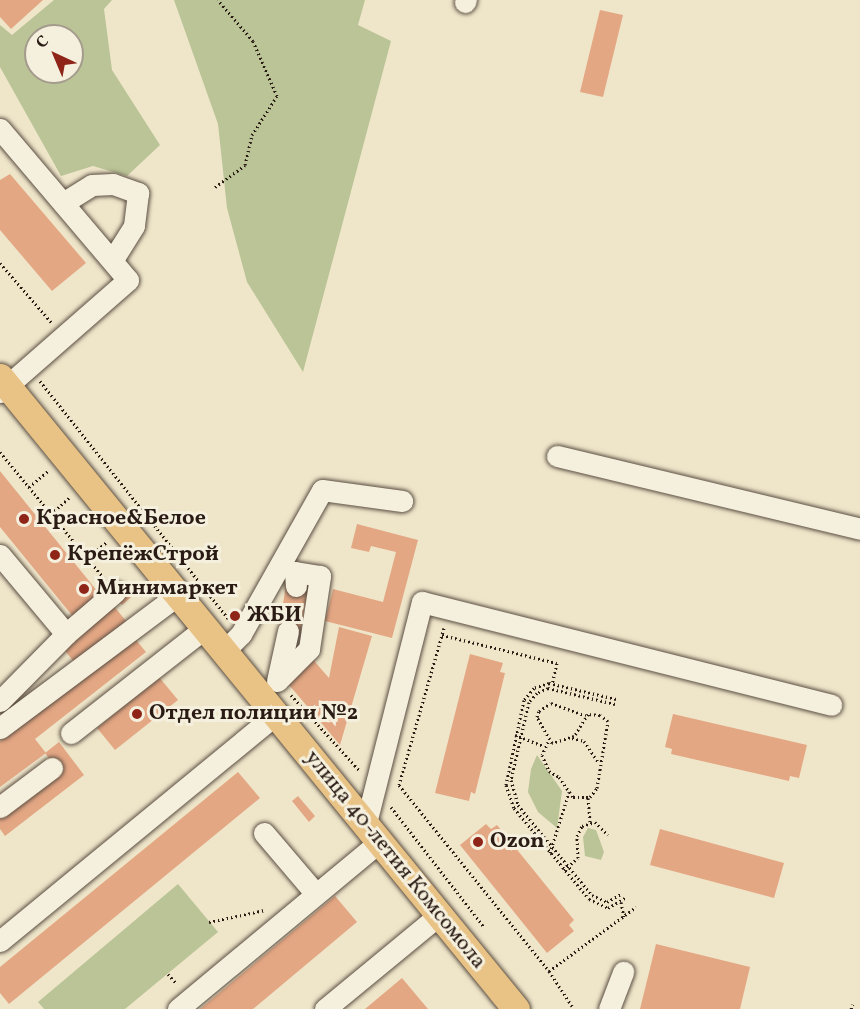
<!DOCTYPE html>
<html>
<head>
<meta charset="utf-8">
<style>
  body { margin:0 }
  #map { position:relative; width:860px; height:1009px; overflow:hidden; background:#efe6ca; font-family:Vollkorn,serif }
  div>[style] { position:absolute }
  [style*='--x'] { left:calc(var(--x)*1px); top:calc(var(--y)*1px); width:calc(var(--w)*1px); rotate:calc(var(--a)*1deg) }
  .green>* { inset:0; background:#bac496 }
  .building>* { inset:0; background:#e4a784 }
  .path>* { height:3px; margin-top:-1.5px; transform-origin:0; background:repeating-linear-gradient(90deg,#2a1c15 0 1.5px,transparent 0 4.5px) }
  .roads { filter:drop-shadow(0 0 2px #5b4e42) drop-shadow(0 0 2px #5b4e42) }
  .minor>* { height:21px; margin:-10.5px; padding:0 10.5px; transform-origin:10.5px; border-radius:10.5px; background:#f5efdd }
  .major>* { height:27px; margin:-13.5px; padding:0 13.5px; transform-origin:13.5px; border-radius:13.5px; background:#e8c385 }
  .dots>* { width:16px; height:16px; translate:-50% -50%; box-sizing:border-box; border:3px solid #f5efdd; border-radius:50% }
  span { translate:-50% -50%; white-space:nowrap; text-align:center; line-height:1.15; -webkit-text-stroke:6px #f5efdd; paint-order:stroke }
  .poi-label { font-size:22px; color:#2a1c15; font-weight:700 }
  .left { translate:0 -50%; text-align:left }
  .street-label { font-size:22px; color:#2a1c15 }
  .north { position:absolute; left:24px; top:24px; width:60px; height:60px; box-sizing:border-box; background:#f5efdd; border:2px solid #a49b8d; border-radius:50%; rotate:316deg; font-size:16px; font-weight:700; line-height:24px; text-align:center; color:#2a1c15 }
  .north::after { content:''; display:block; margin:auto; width:21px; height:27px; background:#8f2418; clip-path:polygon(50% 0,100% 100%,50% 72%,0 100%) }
</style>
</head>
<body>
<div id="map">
  <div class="green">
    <i style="clip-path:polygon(evenodd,54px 0,112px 0,104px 9px,112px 70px,160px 145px,127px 176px,93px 166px,61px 176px,0 67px,0 25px,12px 35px,54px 0,36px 36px,72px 36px,72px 72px,36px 72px,36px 36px)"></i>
    <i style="clip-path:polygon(174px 0,365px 0,358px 25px,391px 41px,303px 372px,247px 282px,227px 208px,218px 124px)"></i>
    <i style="clip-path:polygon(537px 755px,562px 791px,557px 828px,538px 812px,528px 792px,531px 769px)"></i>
    <i style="clip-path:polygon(588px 828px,596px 830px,604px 852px,601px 860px,585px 856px,583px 837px)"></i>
    <i style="clip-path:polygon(178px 884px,218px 932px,125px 1009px,44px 1009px,38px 1002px)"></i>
  </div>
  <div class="building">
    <i style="clip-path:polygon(0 0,43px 0,11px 29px,0 17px)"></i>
    <i style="clip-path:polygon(600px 10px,623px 15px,603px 97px,580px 92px)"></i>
    <i style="clip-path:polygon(10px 174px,86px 263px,52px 291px,0 230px,0 180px)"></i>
    <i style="clip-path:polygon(0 471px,102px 597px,75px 619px,0 527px)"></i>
    <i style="clip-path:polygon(357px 524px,418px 540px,392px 638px,325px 621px,333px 589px,383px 602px,396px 552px,371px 546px,369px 552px,351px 548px)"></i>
    <i style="clip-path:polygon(129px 584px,136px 593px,122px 605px,115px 597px)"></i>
    <i style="clip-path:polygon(286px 585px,308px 588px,300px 633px,279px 629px)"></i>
    <i style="clip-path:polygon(113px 605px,126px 621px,75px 663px,62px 647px)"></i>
    <i style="clip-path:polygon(339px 627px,372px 636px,340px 745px,284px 679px,309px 655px,329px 678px)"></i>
    <i style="clip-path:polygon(136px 640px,146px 652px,35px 739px,46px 753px,0 787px,0 741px)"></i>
    <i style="clip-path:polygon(470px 654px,503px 663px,500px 672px,505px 673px,475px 794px,471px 792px,469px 801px,435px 793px)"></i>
    <i style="clip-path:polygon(159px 677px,178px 700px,115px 750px,97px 728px)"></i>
    <i style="clip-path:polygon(673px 714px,807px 745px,799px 778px,790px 776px,789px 781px,671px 754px,672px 749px,665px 747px)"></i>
    <i style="clip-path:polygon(59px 742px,84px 775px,5px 836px,0 829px,0 817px,59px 772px,45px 753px)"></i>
    <i style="clip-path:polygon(238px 772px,260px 798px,9px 1004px,0 993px,0 967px)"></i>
    <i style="clip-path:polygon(298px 796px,315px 816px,309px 822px,292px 801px)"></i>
    <i style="clip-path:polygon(486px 824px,491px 829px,497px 825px,574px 920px,569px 925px,574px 931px,547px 953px,460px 845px)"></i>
    <i style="clip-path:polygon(660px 829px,784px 863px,774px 898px,650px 865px)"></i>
    <i style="clip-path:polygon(335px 896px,357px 922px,253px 1009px,200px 1009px)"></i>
    <i style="clip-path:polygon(656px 944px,750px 967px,740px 1009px,640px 1009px)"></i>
    <i style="clip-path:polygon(402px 978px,428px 1009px,365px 1009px)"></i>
  </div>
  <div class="path">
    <i style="--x:215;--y:187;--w:37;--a:-36"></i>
    <i style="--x:245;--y:165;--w:31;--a:-77"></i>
    <i style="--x:252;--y:135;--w:46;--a:-57.3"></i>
    <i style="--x:277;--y:96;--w:60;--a:-113.6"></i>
    <i style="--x:253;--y:41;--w:54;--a:-130.5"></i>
    <i style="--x:0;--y:263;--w:79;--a:49.1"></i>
    <i style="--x:40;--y:381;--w:303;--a:51.6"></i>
    <i style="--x:0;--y:452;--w:163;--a:50.5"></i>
    <i style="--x:29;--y:487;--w:25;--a:-40"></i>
    <i style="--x:51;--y:514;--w:25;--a:-42"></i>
    <i style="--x:87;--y:558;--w:26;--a:-39"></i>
    <i style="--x:444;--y:628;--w:163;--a:106"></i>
    <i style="--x:399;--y:785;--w:239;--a:51.1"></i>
    <i style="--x:549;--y:971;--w:45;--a:56.7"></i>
    <i style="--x:442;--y:635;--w:118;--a:13.7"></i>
    <i style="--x:557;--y:663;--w:22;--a:103"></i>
    <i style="--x:291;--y:695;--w:101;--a:47.8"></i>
    <i style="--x:616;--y:699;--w:69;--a:-166.6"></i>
    <i style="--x:549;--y:683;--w:16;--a:162"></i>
    <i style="--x:534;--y:688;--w:16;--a:130"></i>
    <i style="--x:524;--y:700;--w:87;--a:102"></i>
    <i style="--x:506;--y:785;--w:24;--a:71"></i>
    <i style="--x:514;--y:808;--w:118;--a:50.5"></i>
    <i style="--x:589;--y:899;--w:21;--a:25"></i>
    <i style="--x:608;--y:908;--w:21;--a:-31"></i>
    <i style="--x:615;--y:704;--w:69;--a:-166.6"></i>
    <i style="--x:548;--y:688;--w:12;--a:156"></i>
    <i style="--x:537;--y:693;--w:12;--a:132"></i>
    <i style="--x:529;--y:702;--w:80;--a:103"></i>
    <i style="--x:511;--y:780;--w:26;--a:74"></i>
    <i style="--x:518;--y:805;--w:117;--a:50.6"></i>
    <i style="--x:592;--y:895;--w:17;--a:25"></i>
    <i style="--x:607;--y:902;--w:16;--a:-30"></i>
    <i style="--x:515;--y:735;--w:31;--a:21"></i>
    <i style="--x:572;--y:738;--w:12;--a:14"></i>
    <i style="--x:584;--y:741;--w:25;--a:56"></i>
    <i style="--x:548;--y:742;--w:14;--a:115"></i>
    <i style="--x:542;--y:755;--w:17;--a:66"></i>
    <i style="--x:549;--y:771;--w:12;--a:31"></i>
    <i style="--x:559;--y:777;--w:24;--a:55"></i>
    <i style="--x:573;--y:797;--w:17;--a:0"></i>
    <i style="--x:590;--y:797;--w:11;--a:-52"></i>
    <i style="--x:597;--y:788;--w:68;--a:-80.7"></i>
    <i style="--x:608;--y:721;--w:10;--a:-143"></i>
    <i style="--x:600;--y:715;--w:12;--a:-175"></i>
    <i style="--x:588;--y:714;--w:26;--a:122"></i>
    <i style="--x:574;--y:736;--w:23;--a:162"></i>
    <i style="--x:552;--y:743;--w:30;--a:-120"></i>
    <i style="--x:537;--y:717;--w:6;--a:-72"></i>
    <i style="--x:539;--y:711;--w:14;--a:-34"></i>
    <i style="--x:551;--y:703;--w:37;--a:20"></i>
    <i style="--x:588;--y:798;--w:24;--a:85"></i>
    <i style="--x:391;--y:807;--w:152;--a:52.2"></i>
    <i style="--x:550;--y:853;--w:64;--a:-72.7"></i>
    <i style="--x:564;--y:870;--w:18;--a:-41"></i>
    <i style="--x:578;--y:858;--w:22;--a:-93"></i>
    <i style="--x:577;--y:836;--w:11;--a:-63"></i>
    <i style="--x:582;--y:826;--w:14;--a:-17"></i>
    <i style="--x:595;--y:822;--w:18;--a:45"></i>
    <i style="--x:621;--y:902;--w:15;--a:79"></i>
    <i style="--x:209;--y:922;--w:57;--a:-12.1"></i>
    <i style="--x:549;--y:971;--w:108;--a:-36.3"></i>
    <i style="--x:168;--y:974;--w:13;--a:48"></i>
    <i style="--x:851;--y:1009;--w:5;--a:-68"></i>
  </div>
  <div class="roads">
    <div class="minor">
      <i style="--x:465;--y:2;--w:2;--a:-63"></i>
      <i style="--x:0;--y:129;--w:198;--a:49.7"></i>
      <i style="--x:128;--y:280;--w:170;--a:138.8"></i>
      <i style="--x:63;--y:203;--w:34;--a:-32"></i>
      <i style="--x:92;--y:185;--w:21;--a:-3"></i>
      <i style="--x:113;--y:184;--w:27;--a:20"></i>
      <i style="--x:138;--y:193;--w:33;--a:97"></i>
      <i style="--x:134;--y:226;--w:41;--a:122.2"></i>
      <i style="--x:557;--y:456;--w:312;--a:13.5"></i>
      <i style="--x:0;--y:555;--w:103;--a:50.1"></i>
      <i style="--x:224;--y:651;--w:24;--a:-45"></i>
      <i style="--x:241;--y:634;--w:165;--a:-60.6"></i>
      <i style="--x:322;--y:490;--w:81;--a:7.8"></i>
      <i style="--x:278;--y:680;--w:44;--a:-45"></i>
      <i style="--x:309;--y:649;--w:74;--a:-81.4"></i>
      <i style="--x:320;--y:576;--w:25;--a:-171"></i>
      <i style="--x:295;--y:572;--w:14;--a:86"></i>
      <i style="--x:277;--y:681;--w:51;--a:-77.6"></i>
      <i style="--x:0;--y:701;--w:94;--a:-45.4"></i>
      <i style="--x:66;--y:634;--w:65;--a:-40.6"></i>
      <i style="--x:0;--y:728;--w:222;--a:-36.8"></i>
      <i style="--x:71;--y:733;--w:170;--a:-38.1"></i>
      <i style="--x:0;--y:807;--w:65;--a:-36.9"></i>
      <i style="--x:366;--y:823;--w:228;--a:-75.8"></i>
      <i style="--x:422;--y:602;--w:422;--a:14.1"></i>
      <i style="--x:264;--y:833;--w:80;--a:49.6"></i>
      <i style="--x:0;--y:941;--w:357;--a:-39.4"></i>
      <i style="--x:178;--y:1009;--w:263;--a:-39.7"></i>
      <i style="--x:325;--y:1009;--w:148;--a:-39.5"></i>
      <i style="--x:609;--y:1009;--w:40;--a:-69"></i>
    </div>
    <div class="major">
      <i style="--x:0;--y:377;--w:816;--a:50.77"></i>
    </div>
  </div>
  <div class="dots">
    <i style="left:24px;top:519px;background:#8f2418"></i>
    <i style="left:55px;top:555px;background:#8f2418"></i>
    <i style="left:84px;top:589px;background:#8f2418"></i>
    <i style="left:235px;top:616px;background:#8f2418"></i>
    <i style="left:137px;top:714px;background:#8f2418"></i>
    <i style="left:478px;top:842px;background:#8f2418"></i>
  </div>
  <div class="poi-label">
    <span class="left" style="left:36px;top:519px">Красное&amp;Белое</span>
    <span class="left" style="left:67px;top:555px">КрепёжСтрой</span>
    <span class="left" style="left:96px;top:589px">Минимаркет</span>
    <span class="left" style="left:247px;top:616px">ЖБИ</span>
    <span class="left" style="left:149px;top:714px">Отдел полиции №2</span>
    <span class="left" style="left:490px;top:842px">Ozon</span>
  </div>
  <div class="street-label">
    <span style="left:395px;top:860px;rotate:51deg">улица 40-летия Комсомола</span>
  </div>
  <div class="north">С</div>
</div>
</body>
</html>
